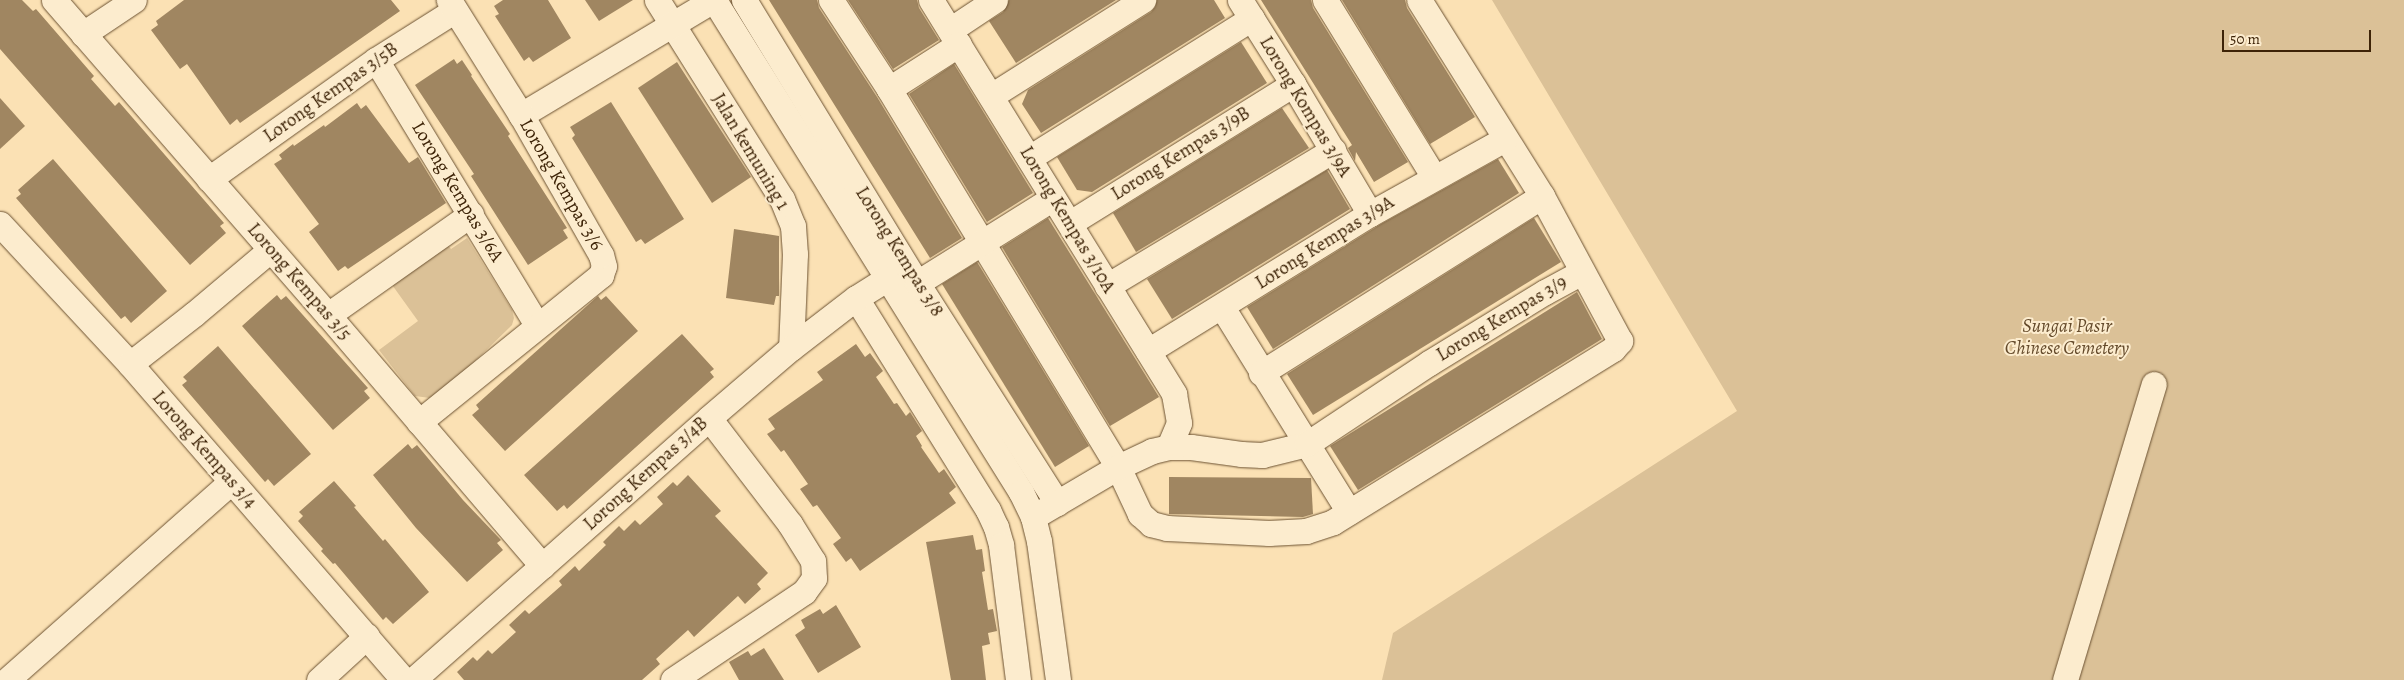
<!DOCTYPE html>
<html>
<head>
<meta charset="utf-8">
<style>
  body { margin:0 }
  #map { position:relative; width:2404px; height:680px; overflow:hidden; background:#fbe1b4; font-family:Alegreya,serif }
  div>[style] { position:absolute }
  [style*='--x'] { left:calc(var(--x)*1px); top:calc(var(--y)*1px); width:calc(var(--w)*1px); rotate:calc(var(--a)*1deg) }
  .green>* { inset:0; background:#dbc197 }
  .building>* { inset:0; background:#a08661 }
  .roads { filter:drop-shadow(0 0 1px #6c5232) drop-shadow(0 0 1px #6c5232) }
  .minor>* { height:25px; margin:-12.5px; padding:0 12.5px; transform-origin:12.5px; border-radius:12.5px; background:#fcecce }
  span { translate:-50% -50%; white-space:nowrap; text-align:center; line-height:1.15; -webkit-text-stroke:4px #fcecce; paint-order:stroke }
  .street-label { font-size:19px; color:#3d2307 }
  .park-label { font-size:19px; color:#644a2b; font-style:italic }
  .scale { position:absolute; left:2222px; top:30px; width:149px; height:22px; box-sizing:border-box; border:2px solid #3d2307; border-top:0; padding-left:6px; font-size:15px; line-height:18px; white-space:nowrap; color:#3d2307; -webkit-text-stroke:4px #fcecce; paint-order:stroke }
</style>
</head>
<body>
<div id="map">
  <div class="green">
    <i style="clip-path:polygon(1492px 0,2404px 0,2404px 680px,1382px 680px,1393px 633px,1737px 411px)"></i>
    <i style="clip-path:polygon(467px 238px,512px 310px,514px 318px,512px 325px,439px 396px,430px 398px,415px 396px,379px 350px,418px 321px,390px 282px,445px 241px,451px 249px)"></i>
  </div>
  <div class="building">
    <i style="clip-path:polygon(0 0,22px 0,33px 11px,36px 9px,94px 76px,91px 79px,115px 106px,119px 102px,224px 223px,220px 226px,226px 233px,190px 265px,0 49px)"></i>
    <i style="clip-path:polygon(184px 0,391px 0,400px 11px,240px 123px,237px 119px,230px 125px,187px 64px,180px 69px,151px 30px,158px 25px,156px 21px)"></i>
    <i style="clip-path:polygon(503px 0,548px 0,571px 38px,533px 62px,529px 57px,524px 61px,495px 16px,499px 14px,494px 6px)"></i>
    <i style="clip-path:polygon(585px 0,633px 0,599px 21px)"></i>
    <i style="clip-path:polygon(769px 0,817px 0,819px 8px,877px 97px,962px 238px,930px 258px)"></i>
    <i style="clip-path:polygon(848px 0,917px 0,919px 8px,939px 40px,893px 69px)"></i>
    <i style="clip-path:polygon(1009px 0,1116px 0,1016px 63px,989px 21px,1003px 12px)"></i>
    <i style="clip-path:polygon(1157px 0,1214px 0,1225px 18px,1041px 133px,1022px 104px,1028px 90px,1151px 12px,1155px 7px)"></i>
    <i style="clip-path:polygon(1261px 0,1311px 0,1313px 8px,1408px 162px,1374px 182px,1356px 152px,1355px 161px,1348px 148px,1352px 145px)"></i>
    <i style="clip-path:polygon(1342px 0,1405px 0,1407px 8px,1475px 117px,1430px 144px)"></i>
    <i style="clip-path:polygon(1241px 42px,1267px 83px,1092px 192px,1077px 190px,1057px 157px)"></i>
    <i style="clip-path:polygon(454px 59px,457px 64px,462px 60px,472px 75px,471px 76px,510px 134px,508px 136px,567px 228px,563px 230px,568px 238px,528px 265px,471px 176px,474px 174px,415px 85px)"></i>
    <i style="clip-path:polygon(677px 62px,751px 177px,712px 203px,638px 88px)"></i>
    <i style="clip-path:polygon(954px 64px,1033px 193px,987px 222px,909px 94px)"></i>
    <i style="clip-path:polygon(0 98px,25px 126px,0 149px)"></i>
    <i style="clip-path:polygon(611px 102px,684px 219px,645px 244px,641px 239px,636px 242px,572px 138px,575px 135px,570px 127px)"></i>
    <i style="clip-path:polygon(357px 103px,361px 109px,366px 105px,409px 163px,418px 157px,446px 203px,348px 269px,345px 266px,338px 271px,309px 232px,319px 224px,274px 164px,282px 159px,279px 155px,293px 144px,294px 146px,324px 125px,325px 127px)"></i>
    <i style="clip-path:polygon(1282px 108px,1309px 148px,1136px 252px,1113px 213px)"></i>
    <i style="clip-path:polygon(53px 159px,167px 291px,131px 323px,125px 316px,121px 319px,16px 198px,21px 194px,18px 190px)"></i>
    <i style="clip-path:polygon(1498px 159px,1519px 193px,1273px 349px,1247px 307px,1381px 224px)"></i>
    <i style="clip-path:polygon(1327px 170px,1350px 209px,1172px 319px,1147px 279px)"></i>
    <i style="clip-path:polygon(1048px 218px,1159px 397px,1110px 426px,1002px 247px)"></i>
    <i style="clip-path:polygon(1534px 218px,1561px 262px,1313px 415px,1287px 374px)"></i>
    <i style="clip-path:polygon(734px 229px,779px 236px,779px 296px,776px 296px,774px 305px,726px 298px)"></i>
    <i style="clip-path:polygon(977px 262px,1089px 446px,1055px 467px,942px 284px)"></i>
    <i style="clip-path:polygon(1577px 292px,1602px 339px,1358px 490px,1330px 446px)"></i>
    <i style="clip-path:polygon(277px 295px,281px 300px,286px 296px,368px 388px,364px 391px,370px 398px,333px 430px,242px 326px)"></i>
    <i style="clip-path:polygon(598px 296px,601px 300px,606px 296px,638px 331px,505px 451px,472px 415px,479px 409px,476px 405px)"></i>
    <i style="clip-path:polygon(682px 334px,714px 369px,710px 372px,714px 377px,567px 509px,564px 505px,557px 511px,524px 475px)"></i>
    <i style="clip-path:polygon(856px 344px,865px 357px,870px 353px,883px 371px,876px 377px,894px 404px,897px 403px,906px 416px,910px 412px,922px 431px,916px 436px,922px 446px,921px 447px,939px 473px,944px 469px,956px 487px,949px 493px,956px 503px,860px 571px,851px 558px,846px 562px,833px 544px,841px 538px,817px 505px,813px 507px,800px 489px,808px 484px,784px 450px,781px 452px,767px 434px,775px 429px,768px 419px,823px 380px,817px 372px)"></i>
    <i style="clip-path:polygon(218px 346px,311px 454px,274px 486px,268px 479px,265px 482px,182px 385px,187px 381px,183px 377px)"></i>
    <i style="clip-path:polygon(408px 444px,412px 449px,417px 445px,463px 500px,501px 540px,497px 543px,503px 550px,467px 582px,416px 528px,373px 475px)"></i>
    <i style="clip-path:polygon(688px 475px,721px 511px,715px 516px,768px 573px,757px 584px,761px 589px,745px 604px,738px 596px,694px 637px,688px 630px,656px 659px,660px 664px,642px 680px,464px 680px,457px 672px,473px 657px,477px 661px,488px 650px,492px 654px,516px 632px,509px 625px,525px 610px,529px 614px,562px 585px,559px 581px,575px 566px,579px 571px,606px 545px,603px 542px,619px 526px,624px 531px,635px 520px,640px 525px,663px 504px,657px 497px,673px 482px,677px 486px)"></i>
    <i style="clip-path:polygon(1169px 477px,1311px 478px,1313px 514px,1303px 517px,1169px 514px)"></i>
    <i style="clip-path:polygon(334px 481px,356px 506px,354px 507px,383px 541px,385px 539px,429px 592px,393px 624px,386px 617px,383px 620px,335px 563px,333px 564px,321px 551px,323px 549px,298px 521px,303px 516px,299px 512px)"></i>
    <i style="clip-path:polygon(973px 535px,976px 550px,982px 549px,985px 571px,982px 572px,988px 610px,993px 609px,997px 631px,988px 633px,990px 644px,982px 646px,986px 680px,951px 680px,926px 542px)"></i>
    <i style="clip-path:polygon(836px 605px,861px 647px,818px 673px,795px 635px,805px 628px,801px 620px,820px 609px,823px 614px)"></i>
    <i style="clip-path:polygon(764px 648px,784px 680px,739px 680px,729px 662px,748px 651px,751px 656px)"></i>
  </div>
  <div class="roads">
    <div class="minor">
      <i style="--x:54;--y:0;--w:417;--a:49"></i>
      <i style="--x:328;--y:315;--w:330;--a:49.5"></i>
      <i style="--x:657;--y:0;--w:235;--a:57.9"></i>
      <i style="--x:782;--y:199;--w:29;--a:68"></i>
      <i style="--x:793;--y:226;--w:28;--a:86"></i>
      <i style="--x:795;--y:254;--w:94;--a:92.4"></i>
      <i style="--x:714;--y:0;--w:580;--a:58.04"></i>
      <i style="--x:1021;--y:492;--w:28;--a:64"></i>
      <i style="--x:1033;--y:517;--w:25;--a:76"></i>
      <i style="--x:1039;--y:541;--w:140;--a:82.2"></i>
      <i style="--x:744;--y:0;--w:332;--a:58.6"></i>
      <i style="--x:917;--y:283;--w:261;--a:57.5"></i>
      <i style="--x:831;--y:0;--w:106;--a:56.9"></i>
      <i style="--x:889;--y:89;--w:442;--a:58.8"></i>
      <i style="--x:1118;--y:467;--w:52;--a:64.9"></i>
      <i style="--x:1140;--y:514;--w:15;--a:42"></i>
      <i style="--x:1151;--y:524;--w:16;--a:14"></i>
      <i style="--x:1167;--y:528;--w:102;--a:2.8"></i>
      <i style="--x:1269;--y:533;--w:37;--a:-3"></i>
      <i style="--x:1306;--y:531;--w:28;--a:-18"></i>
      <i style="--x:1333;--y:522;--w:329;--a:-31.7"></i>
      <i style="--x:1613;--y:349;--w:11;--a:-49"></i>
      <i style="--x:1620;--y:341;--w:165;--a:-118.3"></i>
      <i style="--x:1542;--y:196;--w:231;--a:-122.1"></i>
      <i style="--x:931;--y:0;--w:463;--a:58.3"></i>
      <i style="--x:1174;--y:394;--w:29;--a:80"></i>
      <i style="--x:1179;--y:423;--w:26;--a:113"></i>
      <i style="--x:1240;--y:0;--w:99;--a:57.8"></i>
      <i style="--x:1293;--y:84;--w:151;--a:59.4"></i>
      <i style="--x:1325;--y:0;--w:208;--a:58.4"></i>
      <i style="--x:950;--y:30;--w:54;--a:-33.7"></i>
      <i style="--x:83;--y:34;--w:61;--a:-33.7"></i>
      <i style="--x:376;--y:60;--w:310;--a:58.7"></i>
      <i style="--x:889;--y:89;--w:83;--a:-32.7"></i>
      <i style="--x:991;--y:96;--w:180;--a:-32.3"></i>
      <i style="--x:521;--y:115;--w:224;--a:-30.9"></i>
      <i style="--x:1029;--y:158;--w:263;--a:-32.1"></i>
      <i style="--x:209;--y:179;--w:205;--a:-35.5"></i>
      <i style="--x:376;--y:60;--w:93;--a:-32.3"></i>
      <i style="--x:1070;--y:223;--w:263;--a:-31.9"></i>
      <i style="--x:0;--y:224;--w:191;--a:47.1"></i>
      <i style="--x:130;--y:364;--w:418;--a:49.1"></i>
      <i style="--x:917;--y:283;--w:160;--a:-32"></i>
      <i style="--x:1107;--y:286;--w:264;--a:-31"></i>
      <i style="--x:856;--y:298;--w:250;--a:58.1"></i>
      <i style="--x:988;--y:510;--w:19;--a:65"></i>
      <i style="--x:996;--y:527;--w:19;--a:74"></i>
      <i style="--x:1001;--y:545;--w:136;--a:82.8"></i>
      <i style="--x:1222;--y:307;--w:241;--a:58.2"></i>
      <i style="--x:328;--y:315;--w:175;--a:-35.2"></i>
      <i style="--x:1148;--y:351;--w:261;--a:-31.7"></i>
      <i style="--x:1370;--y:214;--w:154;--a:-29.1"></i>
      <i style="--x:130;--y:364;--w:81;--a:-38"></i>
      <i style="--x:194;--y:314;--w:99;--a:-40.1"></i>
      <i style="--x:1261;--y:373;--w:332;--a:-32.2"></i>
      <i style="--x:419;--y:422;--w:234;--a:-38.9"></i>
      <i style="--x:601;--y:275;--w:9;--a:-72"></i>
      <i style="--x:604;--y:266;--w:11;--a:-105"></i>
      <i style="--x:601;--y:255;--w:161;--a:-119.7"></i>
      <i style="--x:521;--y:115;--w:136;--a:-122.1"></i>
      <i style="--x:1033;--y:517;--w:99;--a:-30.5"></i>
      <i style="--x:1118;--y:467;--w:38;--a:-25"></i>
      <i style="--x:1152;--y:451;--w:17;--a:-13"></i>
      <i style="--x:1169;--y:447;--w:22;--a:0"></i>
      <i style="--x:1191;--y:447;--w:50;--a:8"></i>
      <i style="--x:1241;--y:454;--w:21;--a:3"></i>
      <i style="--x:1262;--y:455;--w:46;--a:-13.7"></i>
      <i style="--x:1307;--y:444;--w:146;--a:-33.6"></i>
      <i style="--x:1429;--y:363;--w:136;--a:-31.5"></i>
      <i style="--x:1545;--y:292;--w:42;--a:-28.4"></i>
      <i style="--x:7;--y:680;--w:299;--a:-41.5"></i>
      <i style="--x:319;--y:680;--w:65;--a:-42.5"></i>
      <i style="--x:413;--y:680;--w:395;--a:-41.5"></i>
      <i style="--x:709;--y:418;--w:108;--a:-40.5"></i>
      <i style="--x:791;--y:348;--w:82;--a:-37.6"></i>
      <i style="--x:856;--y:298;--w:36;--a:-32"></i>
      <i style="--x:673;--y:680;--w:158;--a:-33.9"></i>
      <i style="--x:804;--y:592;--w:17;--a:-54"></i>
      <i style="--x:814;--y:578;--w:17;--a:-93"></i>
      <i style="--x:813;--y:561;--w:44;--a:-121.9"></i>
      <i style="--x:790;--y:524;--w:133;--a:-127.4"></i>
      <i style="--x:2065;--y:680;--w:309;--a:-73.3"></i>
    </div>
  </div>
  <div class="street-label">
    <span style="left:331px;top:93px;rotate:-35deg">Lorong Kempas 3/5B</span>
    <span style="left:1305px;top:107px;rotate:59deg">Lorong Kompas 3/9A</span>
    <span style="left:750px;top:152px;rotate:59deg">Jalan kemuning 1</span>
    <span style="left:1181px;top:154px;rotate:-32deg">Lorong Kempas 3/9B</span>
    <span style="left:561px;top:185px;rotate:60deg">Lorong Kempas 3/6</span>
    <span style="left:457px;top:192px;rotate:59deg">Lorong Kempas 3/6A</span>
    <span style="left:1067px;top:220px;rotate:59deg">Lorong Kempas 3/10A</span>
    <span style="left:1325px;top:243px;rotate:-32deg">Lorong Kempas 3/9A</span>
    <span style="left:899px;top:252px;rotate:58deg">Lorong Kempas 3/8</span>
    <span style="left:299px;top:282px;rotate:49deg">Lorong Kempas 3/5</span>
    <span style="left:1502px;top:319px;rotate:-31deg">Lorong Kempas 3/9</span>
    <span style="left:204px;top:450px;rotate:49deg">Lorong Kempas 3/4</span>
    <span style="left:646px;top:474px;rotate:-42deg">Lorong Kempas 3/4B</span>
  </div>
  <div class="park-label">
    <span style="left:2067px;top:338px">Sungai Pasir<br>Chinese Cemetery</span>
  </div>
  <div class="scale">50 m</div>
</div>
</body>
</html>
